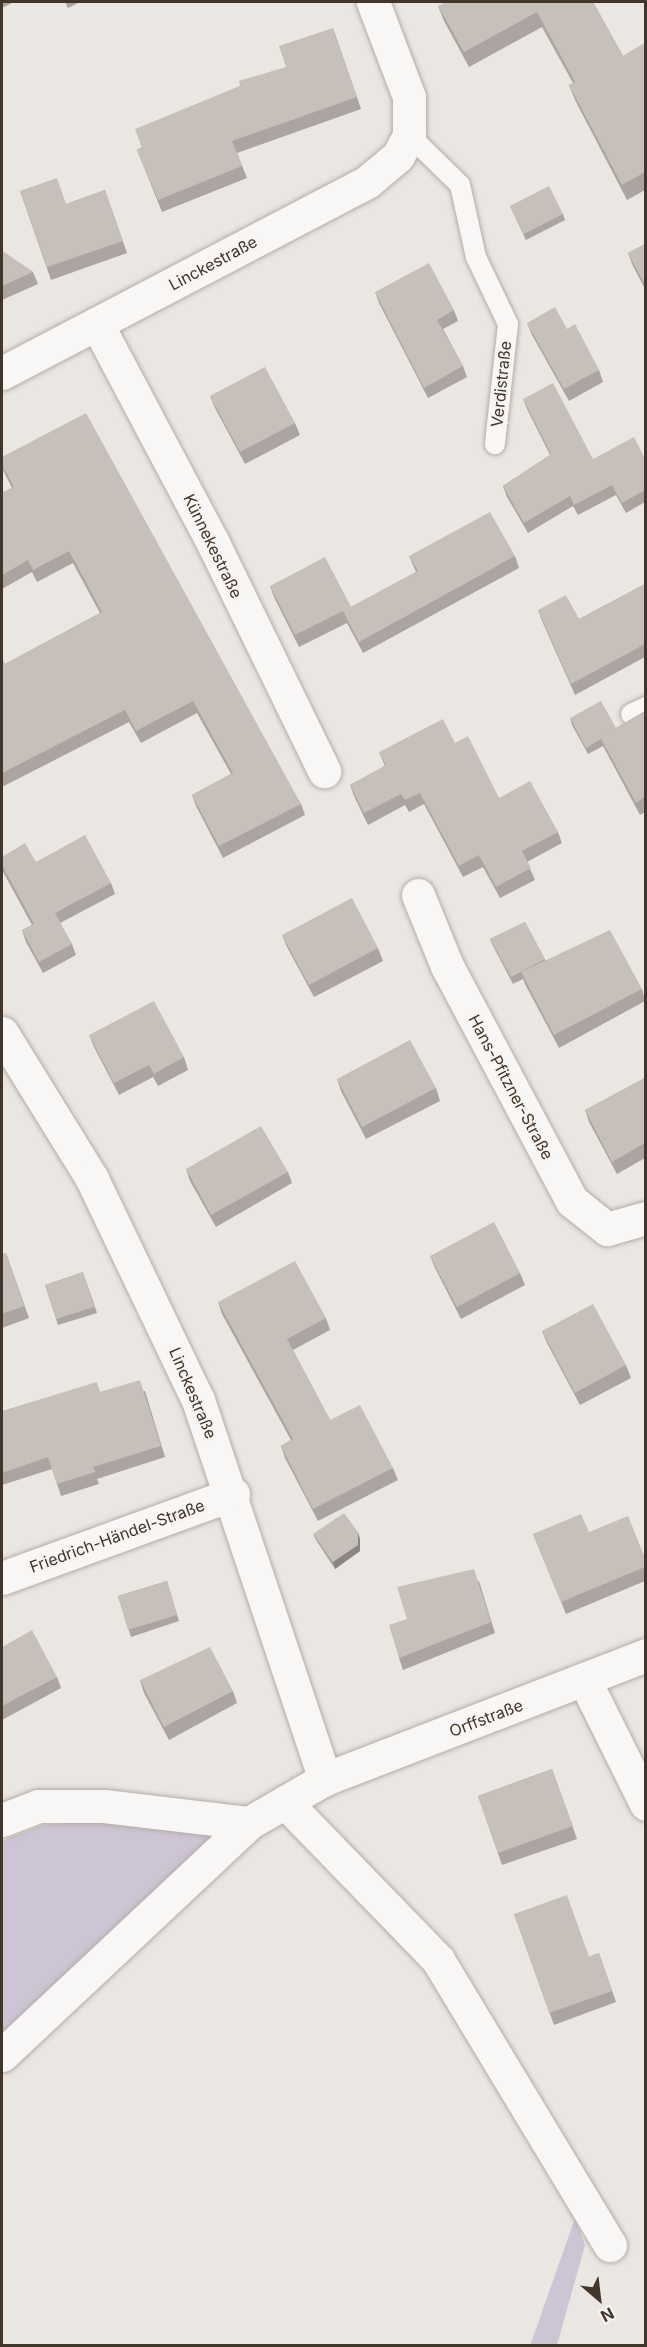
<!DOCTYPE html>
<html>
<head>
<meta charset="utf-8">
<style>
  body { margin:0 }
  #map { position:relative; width:647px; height:2347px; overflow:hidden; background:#eae6e2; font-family:Inter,sans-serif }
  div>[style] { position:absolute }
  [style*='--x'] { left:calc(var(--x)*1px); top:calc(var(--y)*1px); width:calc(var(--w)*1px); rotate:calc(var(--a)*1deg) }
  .green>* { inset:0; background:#cdc4d4 }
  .roads { filter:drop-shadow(0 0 2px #b4ada7) drop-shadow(0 0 2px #b4ada7) }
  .service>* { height:20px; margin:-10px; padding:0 10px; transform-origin:10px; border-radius:10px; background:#f9f7f5 }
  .minor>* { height:33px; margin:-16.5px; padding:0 16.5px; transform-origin:16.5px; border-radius:16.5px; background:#f9f7f5 }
  .wall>* { inset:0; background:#aba4a0 }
  .shaded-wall>* { inset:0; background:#8b8682 }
  .building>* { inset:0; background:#c7bfba }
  span { translate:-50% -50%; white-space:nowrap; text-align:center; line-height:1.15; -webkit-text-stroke:4.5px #f8f4f2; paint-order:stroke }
  .street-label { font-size:16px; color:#42352a }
  .frame { position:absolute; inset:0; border:3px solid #42352a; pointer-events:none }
  .north { position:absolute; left:569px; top:2269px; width:60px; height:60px; -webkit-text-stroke:4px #f8f4f2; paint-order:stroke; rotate:152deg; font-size:16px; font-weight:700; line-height:24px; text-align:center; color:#42352a }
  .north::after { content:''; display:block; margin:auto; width:21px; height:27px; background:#42352a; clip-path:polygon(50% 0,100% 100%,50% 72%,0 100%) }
</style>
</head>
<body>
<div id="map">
  <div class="green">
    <i style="clip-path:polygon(108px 1819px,212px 1831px,216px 1844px,2px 2044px,2px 1841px,42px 1825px)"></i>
    <i style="clip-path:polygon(575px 2218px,585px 2245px,557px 2345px,530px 2346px)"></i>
  </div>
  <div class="roads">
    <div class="service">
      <i style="--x:409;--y:135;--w:71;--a:44.4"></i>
      <i style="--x:460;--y:185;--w:74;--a:77.5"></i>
      <i style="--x:476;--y:257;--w:74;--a:64.5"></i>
      <i style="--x:508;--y:324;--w:121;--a:96.2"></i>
      <i style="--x:631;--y:714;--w:17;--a:-25"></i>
    </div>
    <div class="minor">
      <i style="--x:97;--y:324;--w:248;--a:62.1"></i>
      <i style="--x:213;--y:543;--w:254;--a:64"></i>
      <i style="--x:2;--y:373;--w:412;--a:-27.6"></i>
      <i style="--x:367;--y:182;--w:40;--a:-40"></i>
      <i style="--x:398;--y:156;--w:24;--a:-62"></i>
      <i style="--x:409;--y:135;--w:38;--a:-90"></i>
      <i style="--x:409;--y:97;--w:102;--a:-110.8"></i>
      <i style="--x:418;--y:895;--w:77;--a:67.8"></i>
      <i style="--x:447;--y:966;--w:266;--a:62"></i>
      <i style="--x:572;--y:1201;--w:45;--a:38.7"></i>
      <i style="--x:607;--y:1229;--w:41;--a:-15.8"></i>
      <i style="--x:2;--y:1033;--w:172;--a:58.3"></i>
      <i style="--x:92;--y:1179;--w:245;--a:64.4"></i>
      <i style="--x:198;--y:1400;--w:400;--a:71.5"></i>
      <i style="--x:2;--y:1578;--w:246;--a:-20"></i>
      <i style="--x:585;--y:1681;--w:137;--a:63.6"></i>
      <i style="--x:285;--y:1802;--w:220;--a:45.9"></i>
      <i style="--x:438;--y:1960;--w:333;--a:58.9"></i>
      <i style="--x:2;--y:1820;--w:39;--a:-21"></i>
      <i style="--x:38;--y:1806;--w:66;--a:0"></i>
      <i style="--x:104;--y:1806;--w:146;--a:6.7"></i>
      <i style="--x:2;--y:2055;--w:339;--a:-43.2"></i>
      <i style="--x:249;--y:1823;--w:88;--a:-30.1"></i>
      <i style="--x:325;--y:1779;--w:344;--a:-21.1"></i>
    </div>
  </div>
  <div class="wall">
    <i style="clip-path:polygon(2px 2px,14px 2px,2px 8px)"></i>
    <i style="clip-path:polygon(65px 2px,80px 2px,68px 8px)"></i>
    <i style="clip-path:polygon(593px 2px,623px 56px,645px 43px,645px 190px,627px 200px,575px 100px,569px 85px,573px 83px,542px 27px,469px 67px,444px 21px,438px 6px)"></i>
    <i style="clip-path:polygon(333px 28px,361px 109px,237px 153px,247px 178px,162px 212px,137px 150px,286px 67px)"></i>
    <i style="clip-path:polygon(105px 190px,127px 253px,51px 280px,20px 191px,66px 204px)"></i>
    <i style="clip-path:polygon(510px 206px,563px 214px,565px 220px,526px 240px)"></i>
    <i style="clip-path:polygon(645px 244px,645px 289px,633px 266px,628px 253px)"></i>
    <i style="clip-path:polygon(2px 251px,33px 272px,38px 284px,2px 300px)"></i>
    <i style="clip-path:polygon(375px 292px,454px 310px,458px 321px,443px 329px,463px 366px,467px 377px,428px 398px,379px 303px)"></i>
    <i style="clip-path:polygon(527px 323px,567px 329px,599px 370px,603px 382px,569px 401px,532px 335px)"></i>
    <i style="clip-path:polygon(210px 396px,295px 423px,300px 435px,245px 464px,215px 408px)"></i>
    <i style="clip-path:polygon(523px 399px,593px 459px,645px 459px,645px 502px,626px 513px,616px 495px,578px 515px,573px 506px,528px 533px,507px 497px,503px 486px,550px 455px,527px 409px)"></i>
    <i style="clip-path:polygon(2px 457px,301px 804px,305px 815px,223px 858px,196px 806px,192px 795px,231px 774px,197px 713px,141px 743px,129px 722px,2px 787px,2px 658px,5px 664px,100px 613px,73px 563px,37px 582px,32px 572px,2px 589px,2px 493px,12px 488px,2px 468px)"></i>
    <i style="clip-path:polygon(409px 556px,515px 556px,519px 568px,363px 653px,347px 623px,299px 647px,274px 597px,270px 586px,351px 607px,416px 572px)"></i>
    <i style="clip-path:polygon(645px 584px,645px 657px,575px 695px,542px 621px,538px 610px,579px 619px)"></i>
    <i style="clip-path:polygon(645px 711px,645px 812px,640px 815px,603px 746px,588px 754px,572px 725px,570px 718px,616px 728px)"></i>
    <i style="clip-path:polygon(455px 743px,499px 798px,558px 832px,562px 843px,527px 862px,535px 880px,500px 898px,483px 867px,463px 877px,424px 804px,409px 812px,405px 805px,368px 825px,354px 796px,350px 785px,385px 766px,379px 752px)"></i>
    <i style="clip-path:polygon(2px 857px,36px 862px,111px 883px,115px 894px,60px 923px,72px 944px,76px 955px,43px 973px,26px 942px,22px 930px,32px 925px,2px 870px)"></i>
    <i style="clip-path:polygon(525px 922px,545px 960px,642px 989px,645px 1001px,559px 1048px,525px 984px,523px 979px,513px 984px,493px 946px,490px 939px)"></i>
    <i style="clip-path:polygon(282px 935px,378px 948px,383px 961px,314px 997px,287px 947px)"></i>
    <i style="clip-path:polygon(89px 1035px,184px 1057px,188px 1070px,158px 1086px,153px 1077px,119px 1095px,94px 1047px)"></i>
    <i style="clip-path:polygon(645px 1078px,645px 1158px,617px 1174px,589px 1122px,585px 1110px)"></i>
    <i style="clip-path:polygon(337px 1079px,436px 1088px,440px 1101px,366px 1139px,341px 1091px)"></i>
    <i style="clip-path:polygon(186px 1169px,288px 1172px,292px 1183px,216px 1227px,190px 1181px)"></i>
    <i style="clip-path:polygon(6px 1253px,29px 1318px,2px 1328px,2px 1255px)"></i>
    <i style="clip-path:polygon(430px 1256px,520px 1273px,525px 1285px,461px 1319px,435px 1268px)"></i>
    <i style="clip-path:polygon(83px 1272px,97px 1313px,58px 1325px,45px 1285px)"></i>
    <i style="clip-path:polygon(218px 1302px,326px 1318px,330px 1330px,293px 1350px,330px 1420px,393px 1468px,398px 1480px,318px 1521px,285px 1458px,281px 1446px,291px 1440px,222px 1314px)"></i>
    <i style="clip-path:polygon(542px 1331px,626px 1365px,631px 1378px,580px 1405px,547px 1343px)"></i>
    <i style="clip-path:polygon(145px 1391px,165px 1457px,97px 1479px,99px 1484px,61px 1496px,52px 1469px,2px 1485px,2px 1411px,101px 1392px)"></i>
    <i style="clip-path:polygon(589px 1532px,645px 1558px,645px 1581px,566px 1614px,533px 1534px)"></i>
    <i style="clip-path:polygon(313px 1534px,360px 1539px,360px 1551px,335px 1569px,316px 1540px)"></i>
    <i style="clip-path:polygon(167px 1581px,179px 1621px,131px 1637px,118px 1596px)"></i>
    <i style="clip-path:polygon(479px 1581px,495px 1633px,403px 1670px,399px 1658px,407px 1619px)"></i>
    <i style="clip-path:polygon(2px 1647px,57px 1677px,61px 1688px,2px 1720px)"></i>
    <i style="clip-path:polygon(140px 1680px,233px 1691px,237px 1703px,169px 1740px,144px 1693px)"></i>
    <i style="clip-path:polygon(552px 1769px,577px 1839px,502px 1865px,478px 1796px)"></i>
    <i style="clip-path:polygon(514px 1914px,589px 1957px,599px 1953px,616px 2002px,554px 2025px)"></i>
  </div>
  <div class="shaded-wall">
    <i style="clip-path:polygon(358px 1532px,360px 1539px,360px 1551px,335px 1569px,333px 1562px)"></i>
  </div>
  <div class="building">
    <i style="clip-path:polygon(447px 2px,593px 2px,623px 56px,645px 43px,645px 172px,622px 185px,569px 85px,575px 82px,537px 12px,464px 52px,438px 6px)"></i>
    <i style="clip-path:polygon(333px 28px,357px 97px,232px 141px,242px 166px,158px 200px,137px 150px,142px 148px,135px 129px,240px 86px,239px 81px,286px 67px,279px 46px)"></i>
    <i style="clip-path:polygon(57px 178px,66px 204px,105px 190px,123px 241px,47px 267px,20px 191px)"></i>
    <i style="clip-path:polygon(549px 186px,563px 214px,524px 234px,510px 206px)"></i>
    <i style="clip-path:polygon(645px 244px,645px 285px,628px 253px)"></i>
    <i style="clip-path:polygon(2px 251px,33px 272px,2px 286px)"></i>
    <i style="clip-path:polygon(429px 263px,454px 310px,437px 320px,463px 366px,424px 388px,375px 292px)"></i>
    <i style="clip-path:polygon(555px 307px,567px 329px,575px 324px,599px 370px,564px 389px,527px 323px)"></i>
    <i style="clip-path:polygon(265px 367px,295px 423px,240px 452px,210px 396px)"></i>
    <i style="clip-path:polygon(553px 383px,593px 459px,634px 437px,645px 459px,645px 490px,622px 503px,612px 485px,574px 505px,570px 496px,524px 523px,503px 486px,551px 454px,523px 399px)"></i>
    <i style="clip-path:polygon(86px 413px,301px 804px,219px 846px,192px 795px,233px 773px,193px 701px,136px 731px,125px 710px,2px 773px,2px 658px,5px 664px,102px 612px,69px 551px,33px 570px,28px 560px,2px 575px,2px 493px,14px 487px,2px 465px,2px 457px)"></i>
    <i style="clip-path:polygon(490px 512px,515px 556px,359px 642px,343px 611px,295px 635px,270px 586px,325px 557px,351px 607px,418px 571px,409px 556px)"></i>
    <i style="clip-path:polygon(645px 584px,645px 644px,571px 684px,538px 610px,566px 595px,579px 619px)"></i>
    <i style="clip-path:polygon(601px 701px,616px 728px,600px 737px,601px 739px,586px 748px,570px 718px)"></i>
    <i style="clip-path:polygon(645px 711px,645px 797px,636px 803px,600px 737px)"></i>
    <i style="clip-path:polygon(443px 719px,455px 743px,468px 736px,499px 798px,530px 781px,558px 832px,522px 851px,531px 868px,496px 887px,479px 855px,459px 866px,420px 793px,405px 800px,401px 794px,364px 813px,350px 785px,386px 765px,379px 752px)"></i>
    <i style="clip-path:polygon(85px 835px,111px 883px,55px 913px,72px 944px,39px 962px,22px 930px,34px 924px,2px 865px,2px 857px,25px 843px,36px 862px)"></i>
    <i style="clip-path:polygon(352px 898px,378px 948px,309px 985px,282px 935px)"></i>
    <i style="clip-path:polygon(525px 922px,545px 959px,511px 977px,490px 939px)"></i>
    <i style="clip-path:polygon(610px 930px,642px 989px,554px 1035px,521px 972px)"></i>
    <i style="clip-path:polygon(154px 1001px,184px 1057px,154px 1074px,149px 1065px,114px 1083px,89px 1035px)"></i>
    <i style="clip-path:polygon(410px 1040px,436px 1088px,362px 1127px,337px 1079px)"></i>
    <i style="clip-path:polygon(645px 1078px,645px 1143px,612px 1162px,585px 1110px)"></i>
    <i style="clip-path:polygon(261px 1126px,288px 1172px,211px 1215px,186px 1169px)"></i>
    <i style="clip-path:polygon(494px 1222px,520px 1273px,457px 1307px,430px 1256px)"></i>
    <i style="clip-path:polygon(6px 1253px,24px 1306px,2px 1314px,2px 1255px)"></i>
    <i style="clip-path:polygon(295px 1261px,326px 1318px,287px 1339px,330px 1420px,360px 1405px,393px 1468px,313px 1509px,281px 1446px,293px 1439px,218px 1302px)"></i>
    <i style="clip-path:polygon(83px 1272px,94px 1307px,56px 1319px,45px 1285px)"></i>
    <i style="clip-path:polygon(593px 1304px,626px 1365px,575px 1393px,542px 1331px)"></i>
    <i style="clip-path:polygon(140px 1380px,161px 1446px,93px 1467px,95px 1472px,57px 1484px,48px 1457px,2px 1473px,2px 1411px,97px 1382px,100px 1392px)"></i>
    <i style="clip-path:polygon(344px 1513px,358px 1532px,358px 1545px,333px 1562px,313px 1534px)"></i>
    <i style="clip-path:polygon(581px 1514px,589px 1532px,628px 1516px,645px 1558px,645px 1567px,561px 1602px,533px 1534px)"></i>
    <i style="clip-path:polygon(474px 1569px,491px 1622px,399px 1658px,389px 1625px,407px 1619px,397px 1587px)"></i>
    <i style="clip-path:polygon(167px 1581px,177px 1615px,128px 1630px,118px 1596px)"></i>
    <i style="clip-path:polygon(32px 1630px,57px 1677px,2px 1706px,2px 1647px)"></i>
    <i style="clip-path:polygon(210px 1647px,233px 1691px,164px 1727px,140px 1680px)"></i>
    <i style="clip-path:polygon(552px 1769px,573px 1826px,498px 1853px,478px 1796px)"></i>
    <i style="clip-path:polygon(567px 1895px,589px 1957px,599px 1953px,612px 1991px,549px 2013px,514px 1914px)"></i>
  </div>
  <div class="street-label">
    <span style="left:213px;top:263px;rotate:-28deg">Linckestraße</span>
    <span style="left:501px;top:384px;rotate:-84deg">Verdistraße</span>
    <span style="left:213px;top:546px;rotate:64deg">Künnekestraße</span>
    <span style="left:511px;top:1087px;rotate:62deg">Hans-Pfitzner-Straße</span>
    <span style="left:193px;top:1393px;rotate:67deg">Linckestraße</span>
    <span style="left:117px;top:1536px;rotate:-20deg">Friedrich-Händel-Straße</span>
    <span style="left:486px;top:1718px;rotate:-21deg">Orffstraße</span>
  </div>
  <div class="frame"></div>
  <div class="north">N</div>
</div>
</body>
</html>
